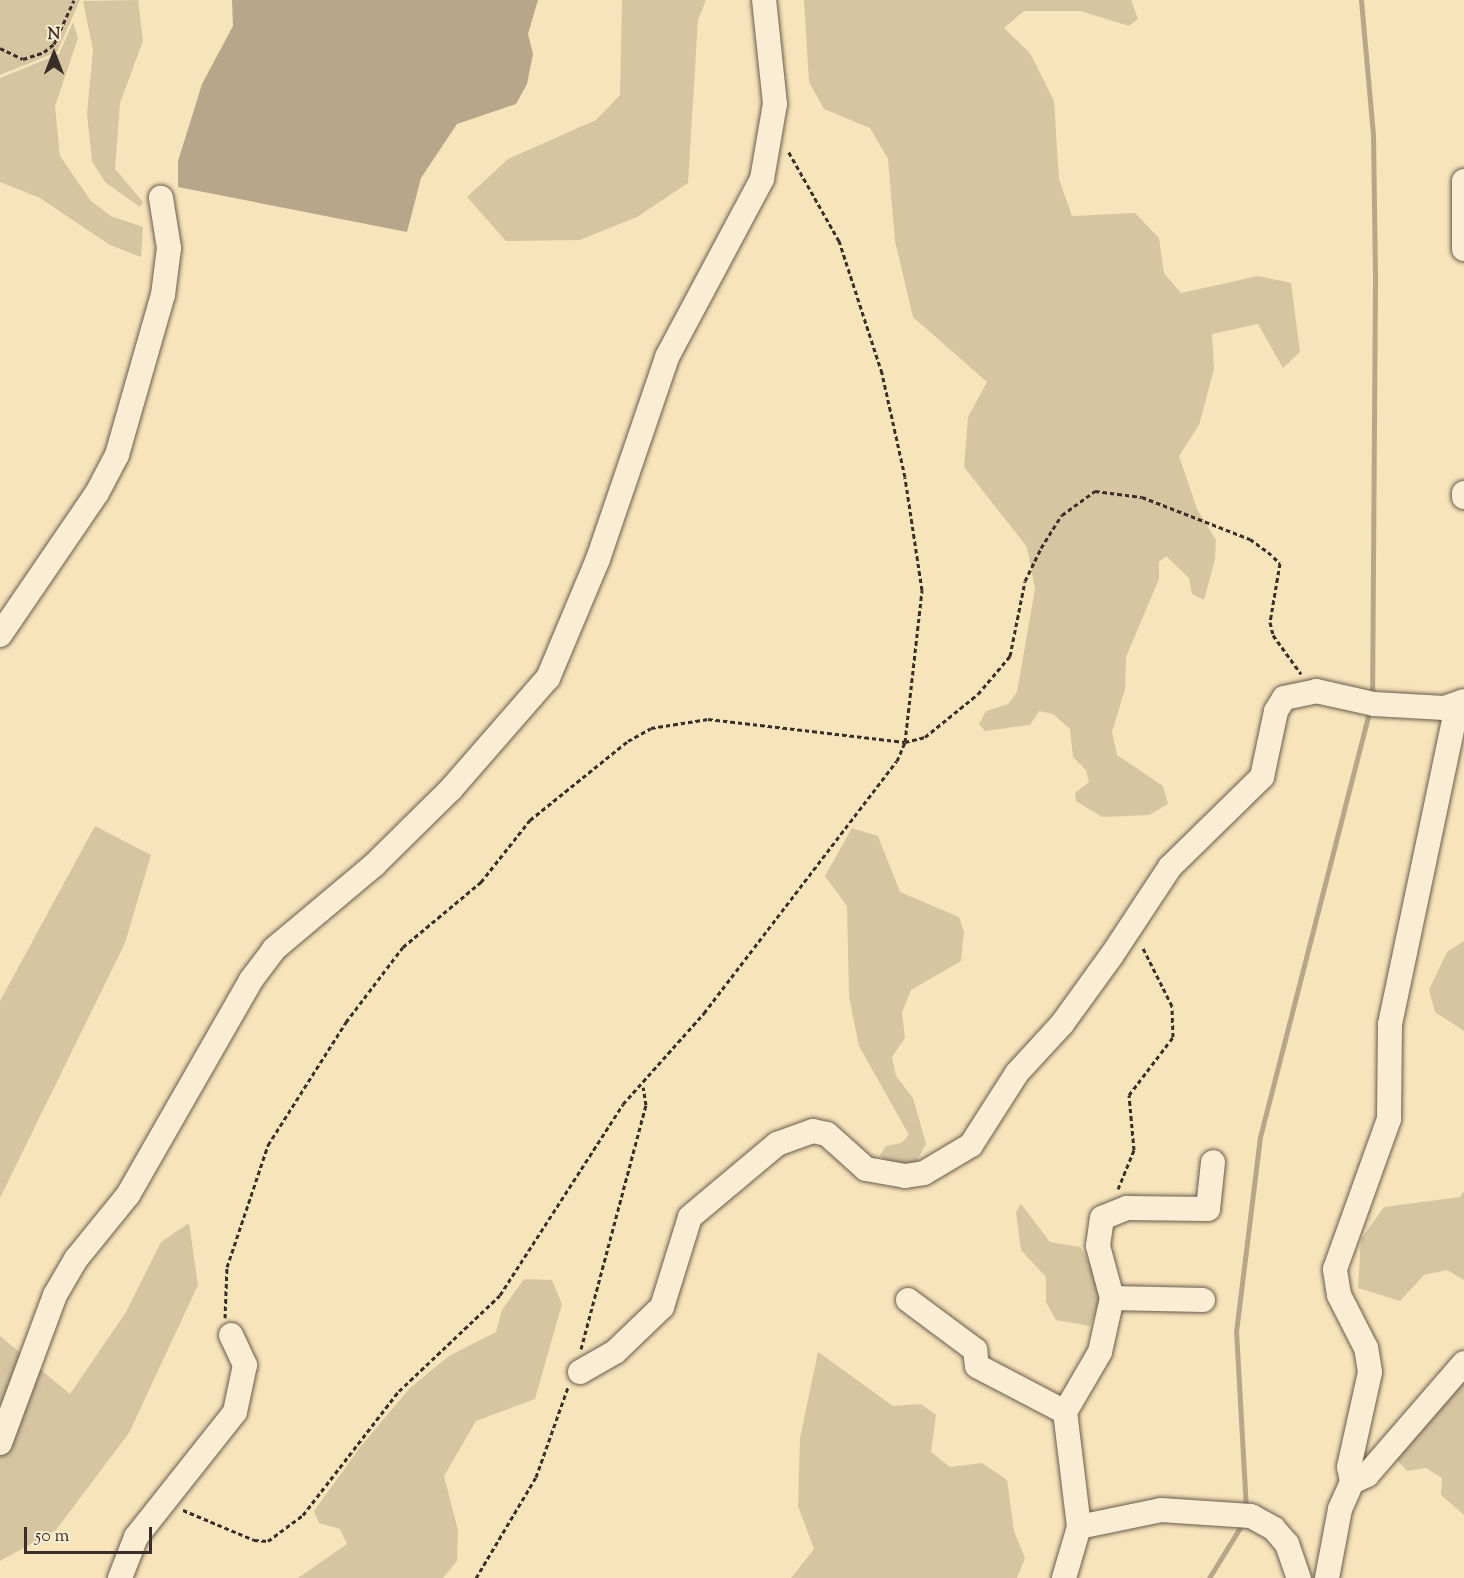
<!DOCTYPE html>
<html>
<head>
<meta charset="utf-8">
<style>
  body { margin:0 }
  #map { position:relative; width:1464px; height:1578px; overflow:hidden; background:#f7e4bb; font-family:"Sorts Mill Goudy",serif }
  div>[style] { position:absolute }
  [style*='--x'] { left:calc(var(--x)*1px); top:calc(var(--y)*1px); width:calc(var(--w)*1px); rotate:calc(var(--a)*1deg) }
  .green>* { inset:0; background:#d7c5a2 }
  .water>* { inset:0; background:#b7a689 }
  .stream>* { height:5px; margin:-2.5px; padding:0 2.5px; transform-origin:2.5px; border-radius:2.5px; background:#b7a689 }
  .path>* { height:3px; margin-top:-1.5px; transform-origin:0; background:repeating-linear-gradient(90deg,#3a2f28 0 4.5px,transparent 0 7.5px) }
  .roads { filter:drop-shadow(0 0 2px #695c4d) drop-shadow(0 0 2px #695c4d) }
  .minor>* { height:24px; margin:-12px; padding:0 12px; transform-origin:12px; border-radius:12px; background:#faedd3 }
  span { translate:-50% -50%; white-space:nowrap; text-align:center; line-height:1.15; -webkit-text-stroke:6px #faedd3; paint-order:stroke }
  .north { position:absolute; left:24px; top:24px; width:60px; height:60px; -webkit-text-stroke:4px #faedd3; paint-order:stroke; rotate:0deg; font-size:16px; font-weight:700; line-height:24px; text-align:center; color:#3a2f28 }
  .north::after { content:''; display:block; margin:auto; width:21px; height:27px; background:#3a2f28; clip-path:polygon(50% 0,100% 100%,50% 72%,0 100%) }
  .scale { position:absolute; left:24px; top:1527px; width:128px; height:27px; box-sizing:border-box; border:3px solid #3a2f28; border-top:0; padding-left:8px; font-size:18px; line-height:21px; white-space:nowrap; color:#3a2f28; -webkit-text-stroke:4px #faedd3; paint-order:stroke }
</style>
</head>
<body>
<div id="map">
  <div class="green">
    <i style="clip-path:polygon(0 0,80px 0,57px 52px,0 75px)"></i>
    <i style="clip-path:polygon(138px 0,143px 41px,120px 103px,115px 169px,143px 202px,140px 207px,105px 182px,92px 161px,87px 114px,93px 50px,83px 1px)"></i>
    <i style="clip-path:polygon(622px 0,706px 0,698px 20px,688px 183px,637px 217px,580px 240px,506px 241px,467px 197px,508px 159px,596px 120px,620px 95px)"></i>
    <i style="clip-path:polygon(804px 0,1131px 0,1138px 19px,1129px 26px,1081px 11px,1024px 11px,1004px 28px,1030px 53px,1054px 101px,1059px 179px,1072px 216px,1135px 213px,1159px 238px,1164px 273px,1181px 293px,1258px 276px,1291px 283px,1300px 352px,1283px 368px,1258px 324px,1212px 334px,1214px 369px,1199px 425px,1179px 456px,1197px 509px,1216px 540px,1215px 559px,1204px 600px,1192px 594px,1189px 578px,1166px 556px,1159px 562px,1159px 579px,1126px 657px,1125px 689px,1112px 732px,1117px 755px,1163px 786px,1168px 804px,1149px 815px,1102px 817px,1076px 801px,1075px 793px,1089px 782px,1086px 770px,1073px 757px,1070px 729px,1053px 714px,1039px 711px,1030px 725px,985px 731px,979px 724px,986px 711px,1008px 704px,1017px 692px,1035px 589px,1027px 547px,964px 467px,968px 417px,987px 382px,913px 317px,895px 241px,888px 159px,870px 128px,824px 109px,809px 82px)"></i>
    <i style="clip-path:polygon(73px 22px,78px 38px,55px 106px,60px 156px,91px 201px,111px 216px,143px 227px,141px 257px,110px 245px,40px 198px,0 182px,0 78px,59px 54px)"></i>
    <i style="clip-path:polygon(95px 826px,151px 855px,125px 943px,0 1198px,0 1001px)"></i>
    <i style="clip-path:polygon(852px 828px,878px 836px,900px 892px,959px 917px,964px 932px,961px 961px,911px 990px,902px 1013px,905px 1038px,892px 1057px,896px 1076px,913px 1098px,926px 1144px,915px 1164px,893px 1165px,880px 1155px,886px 1146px,901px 1143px,909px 1135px,859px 1046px,849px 997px,847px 906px,825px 876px)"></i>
    <i style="clip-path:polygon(1464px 941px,1464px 1031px,1435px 1012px,1429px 990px,1447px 952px)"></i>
    <i style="clip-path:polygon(1464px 1191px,1464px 1280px,1447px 1270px,1424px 1275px,1400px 1301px,1358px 1288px,1361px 1239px,1384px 1207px,1460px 1197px)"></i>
    <i style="clip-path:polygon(1021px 1204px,1050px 1242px,1080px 1247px,1096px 1274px,1102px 1295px,1090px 1326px,1056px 1320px,1046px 1302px,1046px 1277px,1021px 1250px,1016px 1212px)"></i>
    <i style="clip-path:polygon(189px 1223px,198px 1285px,129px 1433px,56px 1530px,0 1561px,0 1336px,70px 1394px,126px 1312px,161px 1242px)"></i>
    <i style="clip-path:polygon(524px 1279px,552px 1280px,562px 1304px,535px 1399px,476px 1421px,444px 1476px,458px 1530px,457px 1561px,443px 1578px,298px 1578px,347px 1544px,340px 1529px,319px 1523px,314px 1511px,361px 1446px,410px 1388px,449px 1356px,496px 1332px,502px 1310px)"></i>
    <i style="clip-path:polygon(818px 1352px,893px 1406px,921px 1404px,936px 1415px,931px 1452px,950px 1467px,982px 1463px,1007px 1480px,1014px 1531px,1025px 1558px,1017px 1578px,791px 1578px,814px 1549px,798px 1506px,800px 1438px)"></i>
    <i style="clip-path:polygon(1464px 1379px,1464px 1515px,1441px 1495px,1442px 1478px,1426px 1468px,1407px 1471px,1396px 1459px)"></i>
  </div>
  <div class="water">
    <i style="clip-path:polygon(232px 0,538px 0,528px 34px,533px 54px,527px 84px,516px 104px,457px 124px,421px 178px,407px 232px,178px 187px,178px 161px,202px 84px,233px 26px)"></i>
  </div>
  <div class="stream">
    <i style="--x:1361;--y:0;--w:135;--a:84.9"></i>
    <i style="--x:1373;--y:134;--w:145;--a:89.2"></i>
    <i style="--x:1375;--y:279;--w:418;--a:90.4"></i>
    <i style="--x:1246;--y:1509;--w:177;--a:-93.2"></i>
    <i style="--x:1236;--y:1332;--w:196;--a:-83"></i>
    <i style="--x:1260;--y:1137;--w:442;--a:-75.6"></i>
    <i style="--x:1209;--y:1578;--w:67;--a:-58.4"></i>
  </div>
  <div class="path">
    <i style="--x:0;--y:48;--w:25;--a:26"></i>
    <i style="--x:23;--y:59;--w:22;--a:-18"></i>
    <i style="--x:44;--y:52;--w:13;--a:-39"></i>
    <i style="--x:54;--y:44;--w:48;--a:-65.6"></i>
    <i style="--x:1118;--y:1189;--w:42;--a:-67.7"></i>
    <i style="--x:1134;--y:1150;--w:55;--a:-95.2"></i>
    <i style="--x:1129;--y:1095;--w:73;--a:-52.8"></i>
    <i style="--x:1173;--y:1037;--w:31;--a:-92"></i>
    <i style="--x:1172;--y:1006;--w:67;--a:-116.6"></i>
    <i style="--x:225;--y:1318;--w:51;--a:-87.8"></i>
    <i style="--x:227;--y:1267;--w:129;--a:-71.4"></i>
    <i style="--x:268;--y:1145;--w:146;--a:-57.6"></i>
    <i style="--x:346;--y:1022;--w:94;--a:-52.8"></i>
    <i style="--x:403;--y:947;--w:102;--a:-39.8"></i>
    <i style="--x:481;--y:882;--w:79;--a:-51.7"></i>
    <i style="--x:530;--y:820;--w:126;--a:-38.9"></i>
    <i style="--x:628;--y:741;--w:26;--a:-29"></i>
    <i style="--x:651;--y:728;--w:58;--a:-9"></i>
    <i style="--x:708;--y:719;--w:198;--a:6.7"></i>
    <i style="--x:905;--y:742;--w:21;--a:-14"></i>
    <i style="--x:925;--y:737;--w:68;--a:-39.1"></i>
    <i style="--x:978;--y:694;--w:50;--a:-49.9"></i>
    <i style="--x:1010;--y:656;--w:76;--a:-78.7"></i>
    <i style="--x:1025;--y:581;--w:37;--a:-64"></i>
    <i style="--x:1041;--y:548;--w:39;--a:-58"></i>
    <i style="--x:1062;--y:515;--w:41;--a:-36"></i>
    <i style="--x:1095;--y:491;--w:47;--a:7.3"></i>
    <i style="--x:1142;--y:497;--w:116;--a:21.3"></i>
    <i style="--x:1250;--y:539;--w:22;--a:36"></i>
    <i style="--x:1268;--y:552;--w:16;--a:43"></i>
    <i style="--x:1280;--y:563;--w:60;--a:99.6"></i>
    <i style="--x:1270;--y:622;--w:13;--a:77"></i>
    <i style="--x:1273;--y:635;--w:48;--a:54.3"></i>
    <i style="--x:581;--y:1349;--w:253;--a:-75.1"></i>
    <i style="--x:646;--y:1105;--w:18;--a:-99"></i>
    <i style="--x:183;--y:1510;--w:77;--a:22.9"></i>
    <i style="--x:254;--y:1540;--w:14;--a:4"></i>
    <i style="--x:268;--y:1541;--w:44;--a:-36.6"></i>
    <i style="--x:303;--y:1515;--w:157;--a:-52.3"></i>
    <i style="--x:399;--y:1391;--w:139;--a:-43.5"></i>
    <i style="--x:500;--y:1295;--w:227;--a:-57.2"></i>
    <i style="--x:623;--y:1104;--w:122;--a:-48.3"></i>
    <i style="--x:704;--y:1013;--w:317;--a:-52.6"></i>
    <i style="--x:897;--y:761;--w:21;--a:-67"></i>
    <i style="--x:905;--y:742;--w:153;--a:-83.6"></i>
    <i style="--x:922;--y:590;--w:114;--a:-98.6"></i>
    <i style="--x:905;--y:477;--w:107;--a:-102.5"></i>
    <i style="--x:882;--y:373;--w:139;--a:-108"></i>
    <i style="--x:839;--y:241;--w:103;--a:-119.5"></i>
    <i style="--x:476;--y:1578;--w:117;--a:-59.3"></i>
    <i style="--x:536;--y:1477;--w:96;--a:-70.4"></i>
  </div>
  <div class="roads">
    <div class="minor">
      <i style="--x:1464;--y:181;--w:68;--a:90"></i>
      <i style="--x:1464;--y:493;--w:4;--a:90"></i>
      <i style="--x:0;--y:635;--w:172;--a:-55.7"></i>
      <i style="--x:97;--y:493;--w:43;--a:-62.2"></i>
      <i style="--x:117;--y:455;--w:166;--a:-74"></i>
      <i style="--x:163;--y:295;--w:47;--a:-82.7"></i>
      <i style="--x:169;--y:248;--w:51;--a:-99.1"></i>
      <i style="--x:1112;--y:1298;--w:91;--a:1.3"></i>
      <i style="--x:908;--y:1300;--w:84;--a:36.7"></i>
      <i style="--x:975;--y:1350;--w:16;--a:83"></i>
      <i style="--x:977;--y:1366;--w:99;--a:27.6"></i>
      <i style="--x:580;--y:1372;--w:40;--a:-29.7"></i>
      <i style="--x:615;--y:1352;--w:65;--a:-43.8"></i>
      <i style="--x:662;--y:1307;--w:94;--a:-72.7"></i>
      <i style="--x:690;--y:1217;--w:114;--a:-40"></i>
      <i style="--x:777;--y:1144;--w:38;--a:-20"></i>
      <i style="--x:813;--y:1131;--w:14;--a:12"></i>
      <i style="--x:827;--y:1134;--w:52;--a:41.9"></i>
      <i style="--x:866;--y:1169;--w:40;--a:10"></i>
      <i style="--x:905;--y:1176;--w:19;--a:-9"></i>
      <i style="--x:924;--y:1173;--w:55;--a:-30.8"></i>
      <i style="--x:971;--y:1145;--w:85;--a:-57.4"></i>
      <i style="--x:1017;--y:1073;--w:67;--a:-47.4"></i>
      <i style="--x:1062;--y:1024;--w:85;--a:-54.1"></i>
      <i style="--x:1112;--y:955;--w:105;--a:-56.6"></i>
      <i style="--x:1170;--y:867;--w:129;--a:-44.4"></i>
      <i style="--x:1262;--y:777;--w:67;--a:-78"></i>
      <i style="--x:1276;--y:711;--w:15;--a:-58"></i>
      <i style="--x:1284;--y:698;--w:33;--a:-12"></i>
      <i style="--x:1316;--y:691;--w:59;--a:12.6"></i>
      <i style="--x:1374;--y:704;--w:70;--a:3.3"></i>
      <i style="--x:1444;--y:708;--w:21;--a:-19"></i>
      <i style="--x:0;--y:1443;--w:158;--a:-69.6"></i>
      <i style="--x:55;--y:1295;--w:42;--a:-59.7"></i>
      <i style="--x:76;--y:1259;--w:82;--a:-50.9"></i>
      <i style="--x:128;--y:1195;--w:248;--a:-60.2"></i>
      <i style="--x:251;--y:980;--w:39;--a:-53"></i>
      <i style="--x:274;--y:949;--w:131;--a:-40"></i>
      <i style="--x:374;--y:865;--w:108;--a:-44.6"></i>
      <i style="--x:451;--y:789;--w:147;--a:-48.9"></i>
      <i style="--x:548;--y:678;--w:129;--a:-67.2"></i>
      <i style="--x:598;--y:559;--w:213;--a:-71.1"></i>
      <i style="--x:667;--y:357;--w:202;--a:-61.9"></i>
      <i style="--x:762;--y:179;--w:76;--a:-80.2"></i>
      <i style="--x:775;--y:104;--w:105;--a:-96"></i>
      <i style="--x:1352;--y:1482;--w:15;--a:-101"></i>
      <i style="--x:1349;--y:1467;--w:97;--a:-77.5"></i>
      <i style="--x:1370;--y:1372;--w:24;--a:-99"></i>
      <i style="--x:1366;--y:1348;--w:59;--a:-117"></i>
      <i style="--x:1339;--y:1295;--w:26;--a:-99"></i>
      <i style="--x:1335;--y:1269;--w:159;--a:-70.2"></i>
      <i style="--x:1389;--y:1119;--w:95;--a:-89.4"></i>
      <i style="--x:1390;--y:1024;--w:325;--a:-78.1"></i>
      <i style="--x:1079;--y:1527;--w:84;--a:-11.7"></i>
      <i style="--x:1161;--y:1510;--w:90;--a:3.8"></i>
      <i style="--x:1251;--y:1516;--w:26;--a:29"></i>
      <i style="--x:1274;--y:1529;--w:20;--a:49"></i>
      <i style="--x:1287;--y:1544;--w:36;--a:71"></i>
      <i style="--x:120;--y:1578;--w:44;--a:-68.7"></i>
      <i style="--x:136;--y:1537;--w:159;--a:-51.6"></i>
      <i style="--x:235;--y:1412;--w:48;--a:-78"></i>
      <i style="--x:245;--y:1365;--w:33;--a:-115"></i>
      <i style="--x:1064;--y:1578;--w:53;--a:-73.6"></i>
      <i style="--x:1079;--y:1527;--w:116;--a:-96.9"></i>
      <i style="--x:1065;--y:1412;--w:69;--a:-59.7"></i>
      <i style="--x:1100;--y:1352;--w:55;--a:-77.5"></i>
      <i style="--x:1112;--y:1298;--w:54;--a:-105.1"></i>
      <i style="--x:1098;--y:1246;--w:28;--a:-82"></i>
      <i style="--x:1102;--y:1218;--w:27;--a:-22"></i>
      <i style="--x:1127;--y:1208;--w:81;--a:0.7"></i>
      <i style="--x:1208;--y:1209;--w:47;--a:-83.9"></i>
      <i style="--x:1327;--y:1578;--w:70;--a:-79.3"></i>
      <i style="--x:1340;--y:1509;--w:30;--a:-66"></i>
      <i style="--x:1352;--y:1482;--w:17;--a:-25"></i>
      <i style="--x:1367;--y:1475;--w:148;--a:-49.1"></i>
    </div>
  </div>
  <div class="north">N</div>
  <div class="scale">50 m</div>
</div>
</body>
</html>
